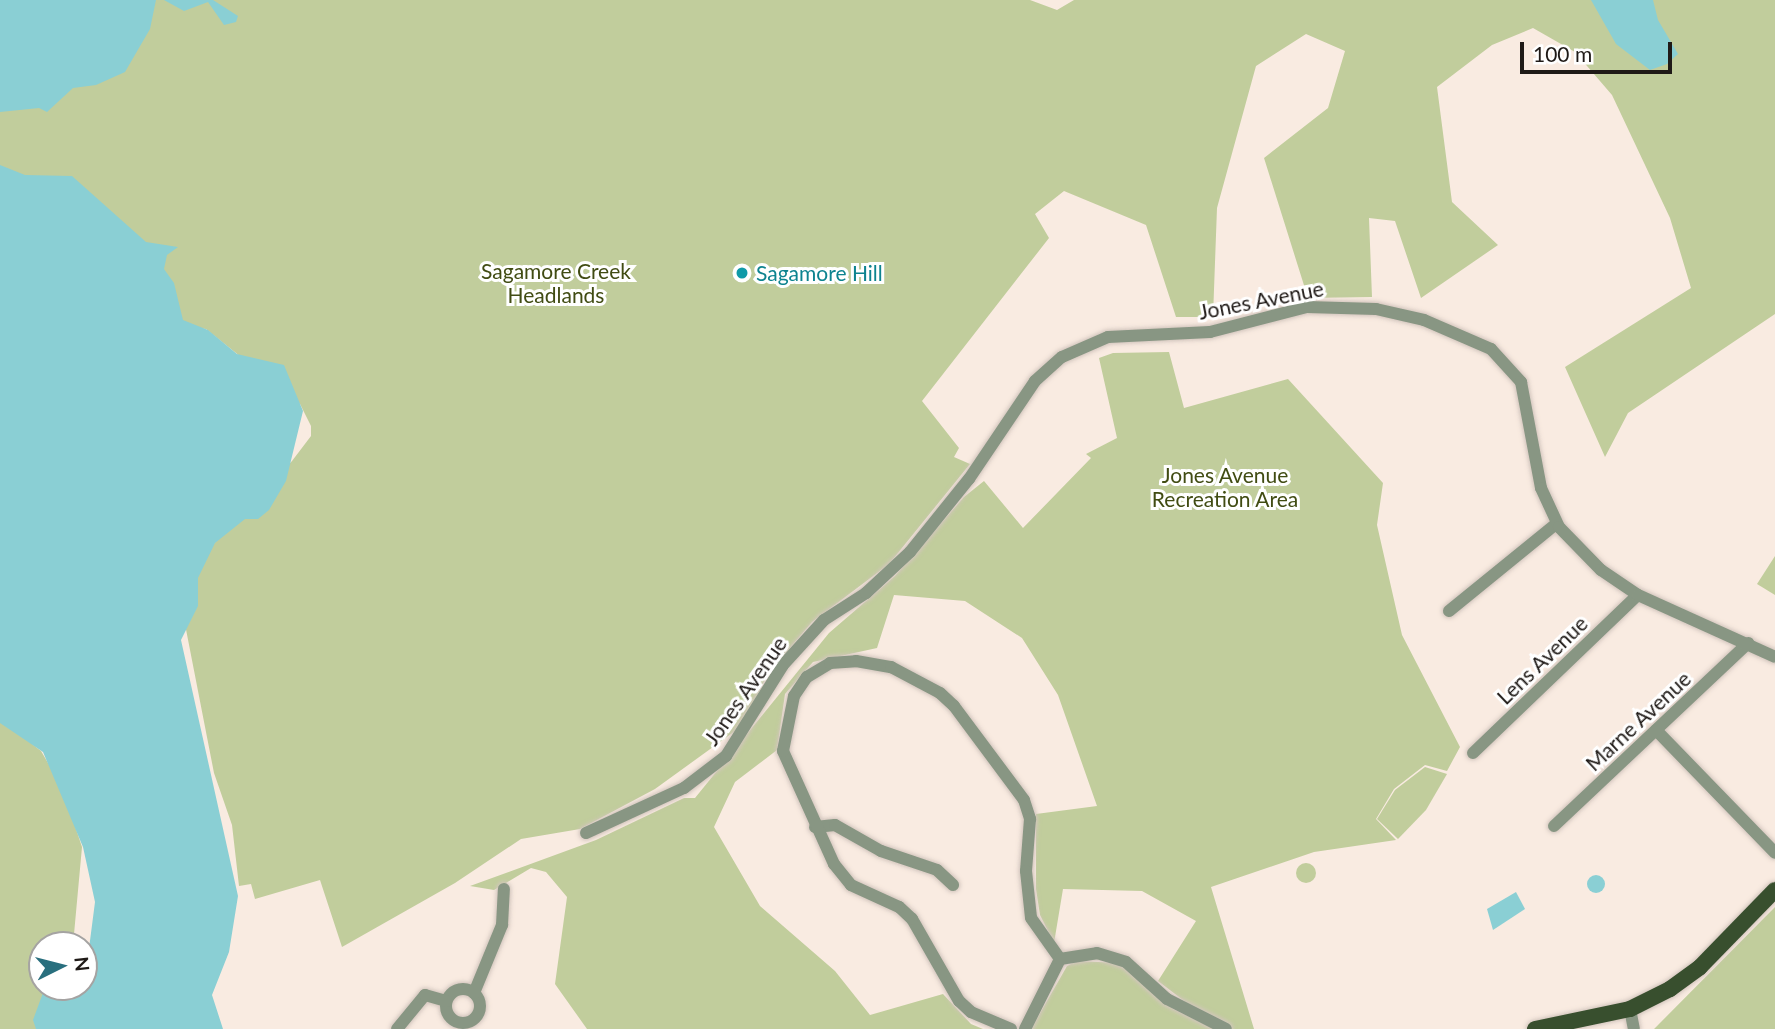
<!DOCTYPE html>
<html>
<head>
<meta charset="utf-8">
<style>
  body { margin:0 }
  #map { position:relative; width:1775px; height:1029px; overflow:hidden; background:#f9ebe1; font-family:Lato,sans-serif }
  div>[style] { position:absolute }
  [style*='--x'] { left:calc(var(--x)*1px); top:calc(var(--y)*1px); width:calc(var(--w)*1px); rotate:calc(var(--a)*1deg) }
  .green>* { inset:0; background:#c1cd9c }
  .round { border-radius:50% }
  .water>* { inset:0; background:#8acfd4 }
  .roads { filter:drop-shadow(0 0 2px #d2c5bd) drop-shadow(0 0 2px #d2c5bd) }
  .minor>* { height:12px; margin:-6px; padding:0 6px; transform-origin:6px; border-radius:6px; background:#889683 }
  .minor>.ring { margin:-6px; padding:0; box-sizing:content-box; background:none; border:12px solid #889683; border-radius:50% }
  .major>* { height:16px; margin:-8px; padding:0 8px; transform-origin:8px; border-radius:8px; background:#384f2e }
  .dots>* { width:19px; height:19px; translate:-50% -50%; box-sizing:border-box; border:4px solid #fff; border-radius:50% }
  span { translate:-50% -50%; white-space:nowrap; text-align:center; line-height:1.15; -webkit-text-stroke:6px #fff; paint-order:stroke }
  .park-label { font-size:21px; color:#414c13 }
  .culture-label { font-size:21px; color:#0d838f }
  .left { translate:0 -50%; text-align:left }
  .street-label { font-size:21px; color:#1f1a17 }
  .north { position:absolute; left:28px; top:931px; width:70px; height:70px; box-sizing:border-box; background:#fff; border:2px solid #a5a3a2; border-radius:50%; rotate:84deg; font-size:19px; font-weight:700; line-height:28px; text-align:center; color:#1f1a17 }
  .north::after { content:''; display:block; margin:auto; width:24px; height:32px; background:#296f7e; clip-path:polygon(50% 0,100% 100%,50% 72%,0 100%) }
  .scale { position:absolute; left:1520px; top:42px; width:152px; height:32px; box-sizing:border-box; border:4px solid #1f1a17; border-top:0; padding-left:9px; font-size:21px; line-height:24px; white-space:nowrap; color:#1f1a17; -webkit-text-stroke:5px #fff; paint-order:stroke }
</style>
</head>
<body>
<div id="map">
  <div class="green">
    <i style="clip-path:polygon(145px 0,1030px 0,1057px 10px,1074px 0,1775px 0,1775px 314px,1628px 413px,1605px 457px,1565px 367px,1691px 288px,1670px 218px,1612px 95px,1575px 52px,1533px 28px,1492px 45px,1437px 87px,1452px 202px,1498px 245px,1421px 298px,1395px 221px,1369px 218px,1372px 297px,1308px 298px,1264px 158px,1328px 108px,1345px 51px,1306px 34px,1256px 66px,1217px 208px,1213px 317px,1176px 317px,1146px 225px,1064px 191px,1035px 214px,1049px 238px,922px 401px,959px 448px,954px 457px,970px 464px,889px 564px,812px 622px,767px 675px,742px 726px,655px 789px,580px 829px,521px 839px,455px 883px,342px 947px,320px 880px,255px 899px,251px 884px,239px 886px,232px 825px,214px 773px,183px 614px,187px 572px,292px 461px,311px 436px,311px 426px,300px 404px,206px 329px,189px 327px,24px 177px,0 173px,0 106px)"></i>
    <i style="clip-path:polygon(1169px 352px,1184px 408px,1288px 379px,1383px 483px,1377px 525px,1402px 635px,1460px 747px,1447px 771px,1425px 765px,1394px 789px,1376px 819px,1396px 840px,1314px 852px,1211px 887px,1254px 1029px,1221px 1029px,1158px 981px,1196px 921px,1142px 891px,1063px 889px,1054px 943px,1040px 915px,1036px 889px,1036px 814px,1097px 806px,1058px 695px,1022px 638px,965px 601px,894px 595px,877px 648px,813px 662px,785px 694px,777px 750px,735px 782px,714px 827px,760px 906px,835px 971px,870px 1015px,943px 994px,971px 1024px,983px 1029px,587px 1029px,555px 984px,567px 897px,546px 872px,531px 868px,494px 890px,470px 886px,596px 840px,684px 798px,695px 798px,829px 633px,895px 576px,964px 497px,984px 481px,1023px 528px,1091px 458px,1086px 454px,1117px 438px,1099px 358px,1113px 353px)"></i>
    <i style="clip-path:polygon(1775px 556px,1775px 595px,1757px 584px)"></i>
    <i style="clip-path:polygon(0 719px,41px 751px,62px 787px,82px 847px,73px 945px,42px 945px,42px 987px,68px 987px,47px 1029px,0 1029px)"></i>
    <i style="clip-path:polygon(1425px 767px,1447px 774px,1426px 810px,1398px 839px,1377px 819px,1395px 790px)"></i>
    <i class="round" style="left:1296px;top:863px;width:20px;height:20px"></i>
    <i style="clip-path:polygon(1775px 907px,1775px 1029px,1654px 1029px,1659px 1024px)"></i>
    <i style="clip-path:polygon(1077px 961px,1119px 963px,1173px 1009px,1215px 1029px,1031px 1029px,1067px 966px)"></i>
  </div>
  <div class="water">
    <i style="clip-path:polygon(0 0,156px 0,150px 29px,125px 72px,96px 85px,73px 88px,47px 112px,39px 108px,0 112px)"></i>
    <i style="clip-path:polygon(164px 0,213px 0,238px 16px,236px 22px,224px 25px,208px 2px,184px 11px)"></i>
    <i style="clip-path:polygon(1591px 0,1653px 0,1658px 20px,1678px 54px,1667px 64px,1650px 70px,1616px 44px)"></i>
    <i style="clip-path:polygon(0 165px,25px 175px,72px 176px,146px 242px,178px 247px,167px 255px,164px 269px,174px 283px,183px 320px,208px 330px,237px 354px,284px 365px,303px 411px,286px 481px,269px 510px,258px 519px,245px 519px,215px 543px,198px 578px,198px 606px,181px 640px,238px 896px,229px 952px,212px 995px,223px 1029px,36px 1029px,33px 1020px,44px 990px,84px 987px,95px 902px,83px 847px,43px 752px,0 723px)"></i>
    <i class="round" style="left:1587px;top:875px;width:18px;height:18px"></i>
    <i style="clip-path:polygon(1516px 892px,1525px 909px,1493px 930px,1487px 909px)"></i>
  </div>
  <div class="roads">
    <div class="minor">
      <i style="--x:1449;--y:611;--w:138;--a:-39.1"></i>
      <i style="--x:1656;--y:730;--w:171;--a:45.9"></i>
      <i style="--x:1473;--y:753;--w:228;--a:-43.8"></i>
      <i style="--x:1554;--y:826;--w:267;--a:-43.3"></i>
      <i style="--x:815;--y:827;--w:20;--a:-6"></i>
      <i style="--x:835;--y:825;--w:53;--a:29.5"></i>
      <i style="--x:881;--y:851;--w:59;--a:18.7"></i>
      <i style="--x:937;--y:870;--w:22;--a:43"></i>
      <i style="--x:586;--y:833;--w:108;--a:-24.7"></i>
      <i style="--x:684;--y:788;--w:53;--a:-37.3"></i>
      <i style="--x:726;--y:756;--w:107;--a:-57.9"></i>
      <i style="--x:783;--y:665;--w:61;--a:-47.7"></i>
      <i style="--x:824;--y:620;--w:50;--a:-32.7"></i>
      <i style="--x:866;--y:593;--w:60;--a:-43"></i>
      <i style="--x:910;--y:552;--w:94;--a:-51.1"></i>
      <i style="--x:969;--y:479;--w:118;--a:-56"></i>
      <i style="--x:1035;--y:381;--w:36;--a:-42"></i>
      <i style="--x:1062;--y:357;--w:50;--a:-23.5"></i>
      <i style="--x:1108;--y:337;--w:102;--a:-2.8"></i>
      <i style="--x:1210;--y:332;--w:100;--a:-14.5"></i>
      <i style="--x:1307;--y:307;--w:69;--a:1.7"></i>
      <i style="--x:1376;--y:309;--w:49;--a:12.9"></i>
      <i style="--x:1424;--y:320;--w:73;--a:23.4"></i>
      <i style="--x:1491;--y:349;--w:45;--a:47.7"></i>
      <i style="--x:1521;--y:382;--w:108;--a:79.3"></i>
      <i style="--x:1541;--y:488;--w:43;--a:65.2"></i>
      <i style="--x:1559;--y:527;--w:60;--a:45.7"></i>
      <i style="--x:1601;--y:570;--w:45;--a:34"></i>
      <i style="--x:1638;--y:595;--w:150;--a:24.3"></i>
      <i class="ring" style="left:446px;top:989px;width:22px;height:22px"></i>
      <i style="--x:474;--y:993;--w:74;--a:-67.6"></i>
      <i style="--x:502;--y:925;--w:36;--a:-87"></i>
      <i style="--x:1630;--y:1009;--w:20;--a:79"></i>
      <i style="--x:397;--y:1029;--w:44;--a:-50.5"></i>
      <i style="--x:425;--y:995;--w:22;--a:16"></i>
      <i style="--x:1011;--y:1029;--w:43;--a:-157"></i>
      <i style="--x:971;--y:1012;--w:16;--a:-137"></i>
      <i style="--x:959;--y:1001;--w:95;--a:-119.8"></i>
      <i style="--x:912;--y:919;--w:18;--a:-137"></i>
      <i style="--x:899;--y:907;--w:53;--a:-155.4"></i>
      <i style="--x:851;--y:885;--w:27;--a:-129"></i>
      <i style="--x:834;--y:864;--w:124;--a:-114.3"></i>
      <i style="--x:783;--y:751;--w:56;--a:-78.7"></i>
      <i style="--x:794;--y:696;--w:23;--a:-56"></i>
      <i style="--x:807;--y:677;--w:27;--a:-31"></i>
      <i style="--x:830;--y:663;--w:26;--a:-4"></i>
      <i style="--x:856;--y:661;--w:36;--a:10"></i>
      <i style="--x:891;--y:667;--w:55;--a:28"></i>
      <i style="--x:940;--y:693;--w:19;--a:43"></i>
      <i style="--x:954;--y:706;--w:117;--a:53.3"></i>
      <i style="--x:1024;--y:800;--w:20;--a:72"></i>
      <i style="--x:1030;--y:819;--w:52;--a:94.4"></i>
      <i style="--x:1026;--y:871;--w:47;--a:83.9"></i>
      <i style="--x:1031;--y:918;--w:50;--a:54.7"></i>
      <i style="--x:1025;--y:1029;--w:78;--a:-63.4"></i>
      <i style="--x:1060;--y:959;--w:37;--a:-9"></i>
      <i style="--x:1097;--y:953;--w:30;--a:17"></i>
      <i style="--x:1126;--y:962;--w:55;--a:42.1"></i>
      <i style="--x:1167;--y:999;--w:66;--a:27"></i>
    </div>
    <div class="major">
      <i style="--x:1535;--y:1029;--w:97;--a:-11.9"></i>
      <i style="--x:1630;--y:1009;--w:45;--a:-26.6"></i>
      <i style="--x:1670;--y:989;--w:37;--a:-36"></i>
      <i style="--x:1700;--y:967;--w:107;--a:-45.8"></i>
    </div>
  </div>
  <div class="dots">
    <i style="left:742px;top:273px;background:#0f9aa8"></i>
  </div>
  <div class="park-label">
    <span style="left:556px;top:283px">Sagamore Creek<br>Headlands</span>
    <span style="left:1225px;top:487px">Jones Avenue<br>Recreation Area</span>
  </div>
  <div class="culture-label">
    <span class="left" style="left:756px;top:273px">Sagamore Hill</span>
  </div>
  <div class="street-label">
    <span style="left:1261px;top:300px;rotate:-11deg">Jones Avenue</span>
    <span style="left:1542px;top:660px;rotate:-44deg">Lens Avenue</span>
    <span style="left:745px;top:691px;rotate:-55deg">Jones Avenue</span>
    <span style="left:1638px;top:721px;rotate:-43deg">Marne Avenue</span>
  </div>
  <div class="north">N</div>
  <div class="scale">100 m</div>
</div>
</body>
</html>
